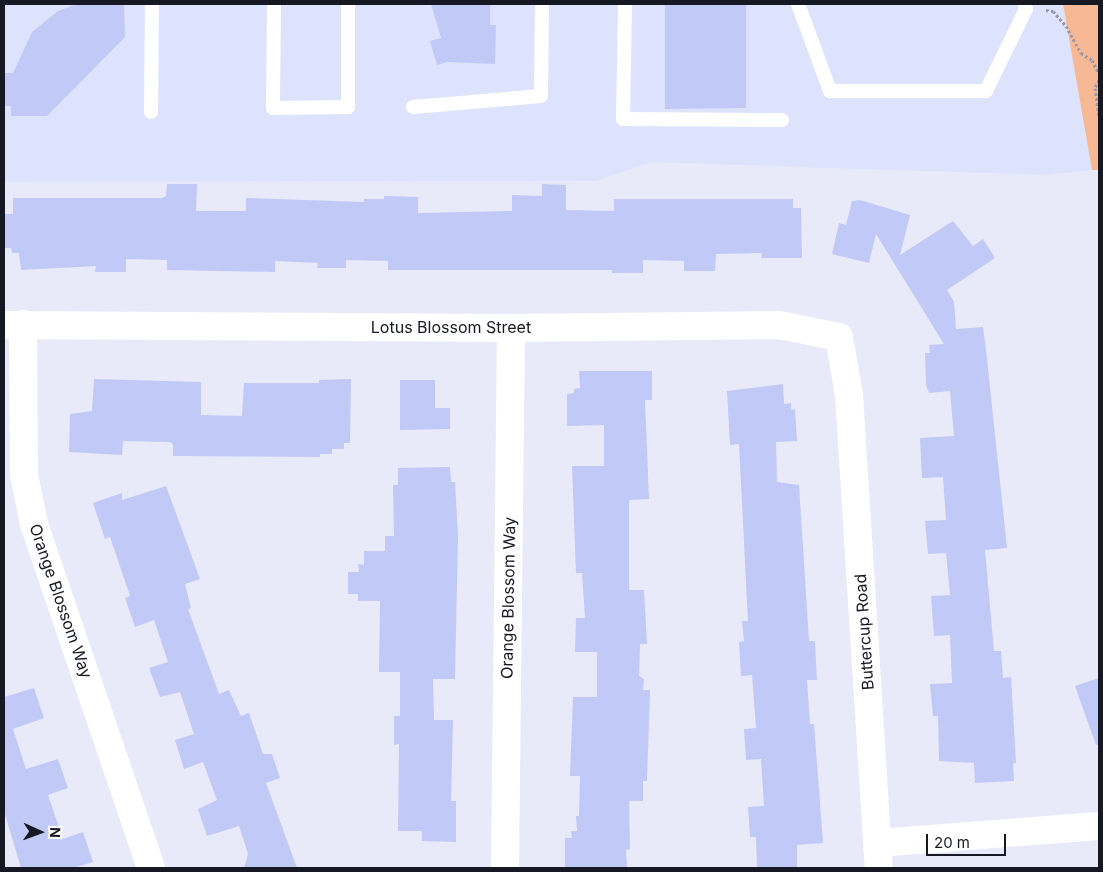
<!DOCTYPE html>
<html>
<head>
<meta charset="utf-8">
<style>
  body { margin:0 }
  #map { position:relative; width:1103px; height:872px; overflow:hidden; background:#e8eaf9; font-family:Inter,sans-serif }
  div>[style] { position:absolute }
  [style*='--x'] { left:calc(var(--x)*1px); top:calc(var(--y)*1px); width:calc(var(--w)*1px); rotate:calc(var(--a)*1deg) }
  .built>* { inset:0; background:#dee3fd }
  .green>* { inset:0; background:#f7b896 }
  .building>* { inset:0; background:#c1c9f6 }
  .path>* { height:3px; margin-top:-1.5px; transform-origin:0; background:repeating-linear-gradient(90deg,#989aa8 0 2.5px,transparent 0 5px) }
  .lane>* { height:14px; margin:-7px; padding:0 7px; transform-origin:7px; border-radius:7px; background:#fff }
  .street>* { height:28px; margin:-14px; padding:0 14px; transform-origin:14px; border-radius:14px; background:#fff }
  span { translate:-50% -50%; white-space:nowrap; text-align:center; line-height:1.15; -webkit-text-stroke:5px #fff; paint-order:stroke }
  .street-label { font-size:16px; color:#161824 }
  .frame { position:absolute; inset:0; border:5px solid #161824; pointer-events:none }
  .north { position:absolute; left:15px; top:807px; width:50px; height:50px; -webkit-text-stroke:4px #fff; paint-order:stroke; rotate:92deg; font-size:14px; font-weight:700; line-height:20px; text-align:center; color:#161824 }
  .north::after { content:''; display:block; margin:auto; width:18px; height:22px; background:#161824; clip-path:polygon(50% 0,100% 100%,50% 72%,0 100%) }
  .scale { position:absolute; left:926px; top:834px; width:80px; height:22px; box-sizing:border-box; border:2px solid #161824; border-top:0; padding-left:6px; font-size:15px; line-height:18px; white-space:nowrap; color:#161824; -webkit-text-stroke:4px #fff; paint-order:stroke }
</style>
</head>
<body>
<div id="map">
  <div class="built">
    <i style="clip-path:polygon(4px 4px,1063px 4px,1092px 170px,1045px 175px,651px 162px,596px 181px,4px 182px)"></i>
  </div>
  <div class="green">
    <i style="clip-path:polygon(1063px 4px,1099px 4px,1099px 170px,1092px 170px)"></i>
  </div>
  <div class="building">
    <i style="clip-path:polygon(77px 4px,124px 4px,125px 37px,47px 116px,11px 116px,11px 106px,4px 106px,4px 73px,13px 73px,32px 32px,58px 11px)"></i>
    <i style="clip-path:polygon(431px 4px,490px 4px,490px 25px,496px 25px,495px 64px,447px 62px,437px 65px,430px 41px,441px 38px)"></i>
    <i style="clip-path:polygon(665px 4px,746px 4px,746px 108px,665px 109px)"></i>
    <i style="clip-path:polygon(167px 184px,197px 184px,196px 211px,246px 211px,246px 198px,364px 202px,364px 199px,384px 199px,384px 196px,418px 197px,418px 213px,512px 211px,512px 195px,542px 196px,542px 184px,566px 185px,566px 210px,614px 211px,614px 199px,793px 199px,793px 208px,801px 208px,802px 258px,761px 258px,762px 253px,716px 254px,715px 271px,684px 271px,684px 261px,643px 260px,643px 273px,612px 273px,612px 270px,388px 270px,388px 261px,346px 260px,346px 268px,317px 268px,318px 263px,275px 261px,275px 272px,167px 270px,167px 260px,126px 259px,126px 272px,95px 272px,96px 266px,21px 270px,19px 253px,12px 253px,11px 248px,4px 248px,4px 214px,13px 214px,13px 198px,162px 198px,166px 196px)"></i>
    <i style="clip-path:polygon(860px 200px,910px 215px,900px 255px,953px 221px,973px 246px,983px 239px,995px 258px,947px 290px,954px 302px,956px 329px,983px 327px,986px 350px,1007px 548px,985px 550px,994px 651px,1001px 651px,1003px 678px,1011px 677px,1016px 763px,1013px 763px,1014px 781px,975px 783px,974px 763px,939px 761px,938px 716px,933px 716px,930px 684px,952px 683px,950px 635px,934px 636px,931px 596px,950px 595px,946px 553px,928px 554px,925px 521px,946px 520px,943px 477px,922px 478px,920px 438px,954px 436px,950px 391px,929px 393px,926px 385px,925px 353px,930px 353px,929px 345px,944px 344px,876px 234px,869px 263px,832px 254px,839px 223px,846px 225px,852px 201px)"></i>
    <i style="clip-path:polygon(579px 371px,652px 371px,652px 400px,645px 400px,649px 499px,629px 500px,629px 590px,644px 590px,647px 644px,640px 644px,639px 676px,644px 679px,643px 690px,650px 690px,647px 781px,643px 781px,643px 801px,629px 801px,630px 849px,626px 850px,627px 868px,565px 868px,565px 838px,572px 838px,571px 831px,577px 831px,576px 816px,579px 816px,580px 776px,570px 776px,573px 697px,597px 697px,597px 652px,575px 652px,576px 618px,585px 618px,582px 573px,576px 573px,572px 466px,604px 466px,604px 425px,567px 426px,567px 394px,574px 393px,574px 389px,580px 388px)"></i>
    <i style="clip-path:polygon(94px 379px,201px 382px,201px 415px,242px 416px,244px 383px,319px 383px,319px 380px,351px 379px,350px 443px,344px 443px,344px 449px,332px 449px,332px 454px,320px 454px,320px 457px,173px 456px,173px 444px,170px 442px,123px 441px,122px 455px,69px 452px,70px 414px,92px 411px)"></i>
    <i style="clip-path:polygon(400px 380px,435px 380px,435px 408px,450px 408px,450px 429px,400px 430px)"></i>
    <i style="clip-path:polygon(783px 384px,784px 404px,791px 403px,791px 410px,795px 409px,797px 441px,776px 442px,777px 482px,799px 485px,809px 641px,815px 641px,817px 680px,807px 680px,810px 724px,814px 724px,823px 843px,797px 845px,797px 868px,757px 868px,756px 837px,750px 837px,748px 807px,764px 806px,761px 759px,746px 760px,744px 729px,756px 728px,752px 675px,741px 676px,739px 642px,744px 641px,742px 621px,748px 621px,739px 444px,730px 445px,727px 391px)"></i>
    <i style="clip-path:polygon(450px 467px,451px 482px,455px 482px,458px 536px,455px 679px,433px 679px,434px 720px,453px 720px,451px 801px,456px 801px,456px 842px,422px 841px,422px 831px,398px 831px,399px 744px,394px 745px,394px 716px,400px 716px,400px 672px,379px 672px,380px 601px,358px 601px,358px 594px,348px 594px,348px 572px,359px 572px,358px 564px,364px 565px,364px 551px,385px 551px,385px 536px,394px 536px,393px 485px,398px 485px,398px 468px)"></i>
    <i style="clip-path:polygon(166px 486px,200px 579px,185px 584px,191px 608px,188px 609px,219px 694px,229px 690px,241px 716px,249px 713px,263px 754px,272px 754px,280px 778px,266px 783px,297px 868px,244px 868px,248px 854px,239px 826px,207px 836px,198px 809px,217px 800px,203px 762px,184px 769px,175px 740px,194px 734px,180px 692px,160px 697px,149px 668px,168px 662px,154px 620px,135px 627px,125px 598px,130px 596px,110px 537px,105px 539px,93px 503px,122px 493px,122px 500px)"></i>
    <i style="clip-path:polygon(1099px 678px,1099px 744px,1096px 745px,1075px 686px)"></i>
    <i style="clip-path:polygon(34px 688px,44px 718px,13px 729px,26px 769px,58px 759px,68px 788px,48px 795px,63px 839px,83px 832px,93px 862px,73px 868px,21px 868px,4px 811px,4px 697px)"></i>
  </div>
  <div class="path">
    <i style="--x:1046;--y:10;--w:7;--a:8"></i>
    <i style="--x:1053;--y:11;--w:20;--a:49"></i>
    <i style="--x:1066;--y:26;--w:31;--a:61"></i>
    <i style="--x:1081;--y:53;--w:13;--a:32"></i>
    <i style="--x:1092;--y:60;--w:16;--a:63"></i>
    <i style="--x:1099;--y:80;--w:9;--a:117"></i>
    <i style="--x:1095;--y:88;--w:29;--a:82"></i>
  </div>
  <div class="lane">
    <i style="--x:274;--y:4;--w:104;--a:90.6"></i>
    <i style="--x:273;--y:108;--w:75;--a:-0.8"></i>
    <i style="--x:348;--y:107;--w:103;--a:-90"></i>
    <i style="--x:625;--y:4;--w:115;--a:91"></i>
    <i style="--x:623;--y:119;--w:159;--a:0.4"></i>
    <i style="--x:798;--y:4;--w:93;--a:69.8"></i>
    <i style="--x:830;--y:91;--w:156;--a:0"></i>
    <i style="--x:986;--y:91;--w:91;--a:-64"></i>
    <i style="--x:1026;--y:9;--w:5;--a:-101"></i>
    <i style="--x:413;--y:107;--w:128;--a:-4.9"></i>
    <i style="--x:541;--y:96;--w:92;--a:-89.4"></i>
    <i style="--x:151;--y:112;--w:108;--a:-89.5"></i>
  </div>
  <div class="street">
    <i style="--x:23;--y:324;--w:151;--a:89.6"></i>
    <i style="--x:24;--y:475;--w:50;--a:78.5"></i>
    <i style="--x:34;--y:524;--w:363;--a:71.2"></i>
    <i style="--x:4;--y:325;--w:507;--a:0.34"></i>
    <i style="--x:511;--y:328;--w:268;--a:-0.6"></i>
    <i style="--x:779;--y:325;--w:61;--a:11.3"></i>
    <i style="--x:839;--y:337;--w:59;--a:80.2"></i>
    <i style="--x:849;--y:395;--w:474;--a:86.4"></i>
    <i style="--x:878;--y:843;--w:222;--a:-4.4"></i>
    <i style="--x:505;--y:868;--w:540;--a:-89.36"></i>
  </div>
  <div class="street-label">
    <span style="left:451px;top:327px">Lotus Blossom Street</span>
    <span style="left:508px;top:598px;rotate:-89deg">Orange Blossom Way</span>
    <span style="left:61px;top:601px;rotate:71deg">Orange Blossom Way</span>
    <span style="left:864px;top:632px;rotate:-94deg">Buttercup Road</span>
  </div>
  <div class="frame"></div>
  <div class="north">N</div>
  <div class="scale">20 m</div>
</div>
</body>
</html>
